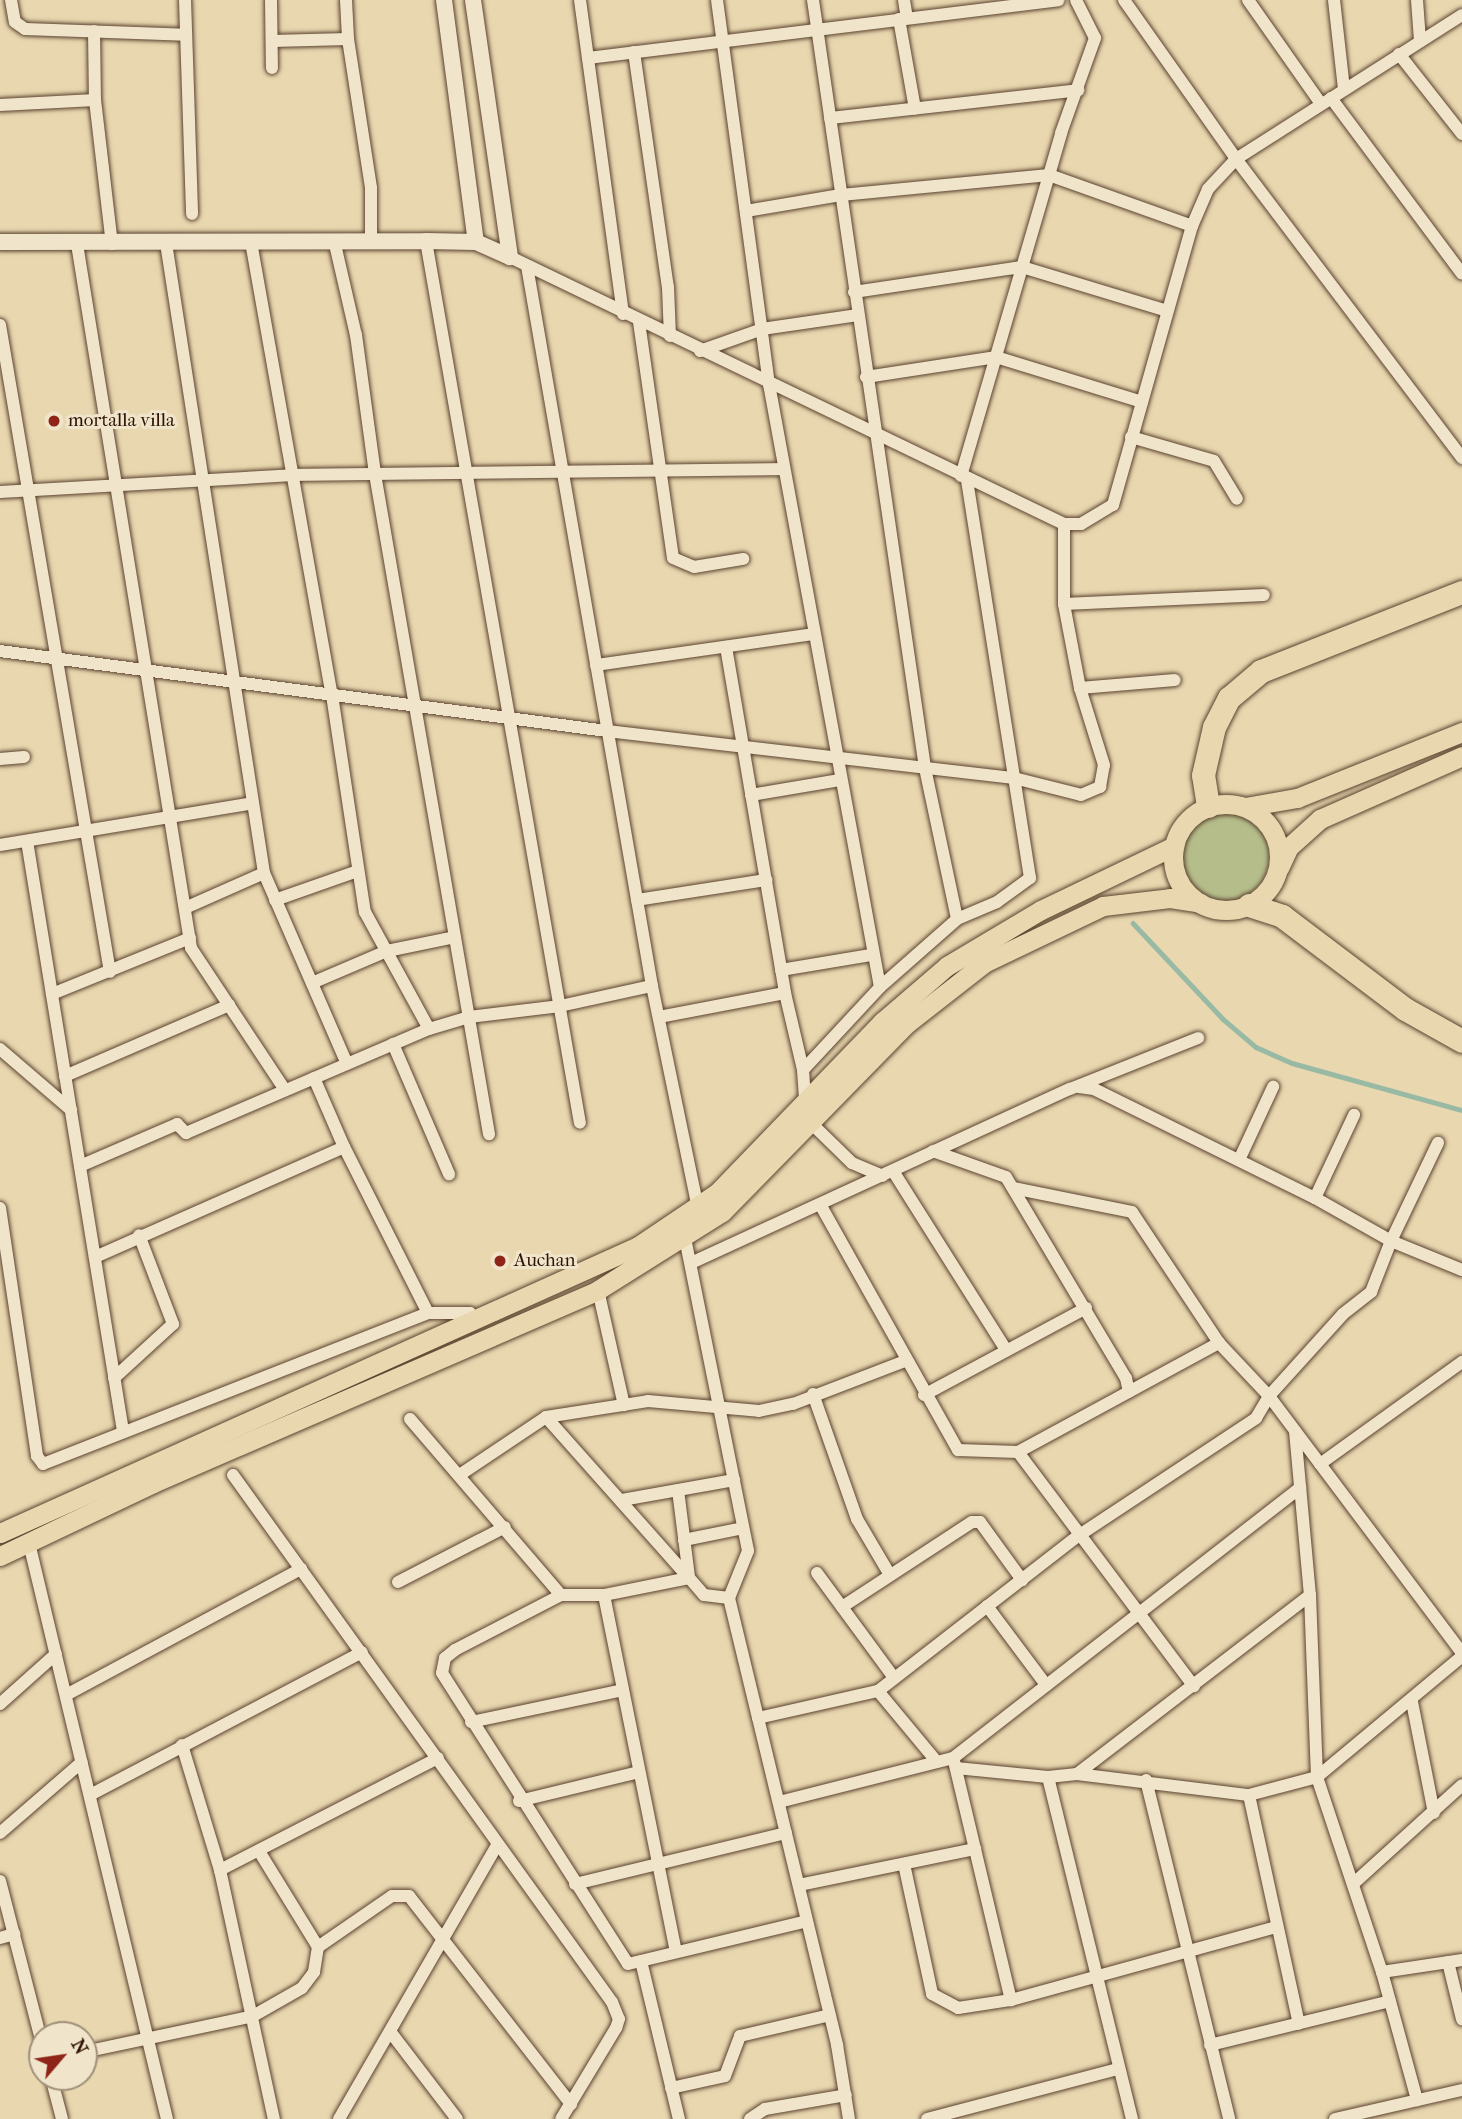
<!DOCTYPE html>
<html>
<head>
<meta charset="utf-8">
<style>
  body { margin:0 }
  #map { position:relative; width:1462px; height:2119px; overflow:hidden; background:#e8d7af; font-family:"IM FELL French Canon",serif }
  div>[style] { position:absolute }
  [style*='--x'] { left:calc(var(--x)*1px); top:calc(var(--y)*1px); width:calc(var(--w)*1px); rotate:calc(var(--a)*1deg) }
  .green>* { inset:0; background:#b5be8b }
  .round { border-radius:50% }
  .stream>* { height:4.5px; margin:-2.25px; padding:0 2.25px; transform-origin:2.25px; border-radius:2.25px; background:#98baa5 }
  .roads { filter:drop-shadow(0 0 2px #5b422f) drop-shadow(0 0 2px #5b422f) }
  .minor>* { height:12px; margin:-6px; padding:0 6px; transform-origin:6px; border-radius:6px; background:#f0e5cb }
  .tertiary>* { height:16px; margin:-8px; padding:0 8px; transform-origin:8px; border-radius:8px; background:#f0e5cb }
  .primary>* { height:19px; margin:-9.5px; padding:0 9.5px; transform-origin:9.5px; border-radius:9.5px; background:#e8d7af }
  .primary>.ring { margin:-9.5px; padding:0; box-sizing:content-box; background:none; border:19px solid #e8d7af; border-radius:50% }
  .motorway>* { height:23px; margin:-11.5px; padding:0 11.5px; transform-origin:11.5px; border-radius:11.5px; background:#e8d7af }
  .dots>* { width:19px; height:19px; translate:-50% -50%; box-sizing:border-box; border:4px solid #f0e5cb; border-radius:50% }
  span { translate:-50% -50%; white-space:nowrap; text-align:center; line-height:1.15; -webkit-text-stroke:6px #f0e5cb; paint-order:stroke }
  .poi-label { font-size:19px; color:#2c1104 }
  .left { translate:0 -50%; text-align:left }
  .north { position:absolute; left:28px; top:2021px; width:70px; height:70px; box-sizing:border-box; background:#f0e5cb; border:2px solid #a2907b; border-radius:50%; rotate:61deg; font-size:19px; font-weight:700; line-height:28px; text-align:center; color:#2c1104 }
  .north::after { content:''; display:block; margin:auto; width:24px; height:32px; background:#8f2418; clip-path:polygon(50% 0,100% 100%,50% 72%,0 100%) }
</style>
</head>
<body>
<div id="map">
  <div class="green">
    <i class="round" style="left:1181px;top:813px;width:88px;height:88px"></i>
  </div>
  <div class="stream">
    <i style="--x:1133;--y:923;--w:132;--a:46.8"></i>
    <i style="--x:1223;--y:1019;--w:43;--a:40.3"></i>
    <i style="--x:1256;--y:1047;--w:39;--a:24"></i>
    <i style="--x:1292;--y:1063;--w:176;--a:15.5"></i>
  </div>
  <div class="roads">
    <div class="minor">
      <i style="--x:11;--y:0;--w:22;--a:80"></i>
      <i style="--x:15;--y:22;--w:12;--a:35"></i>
      <i style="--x:25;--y:29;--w:160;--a:2.1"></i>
      <i style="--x:185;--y:0;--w:214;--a:88.1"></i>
      <i style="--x:271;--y:0;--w:68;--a:89.2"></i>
      <i style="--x:346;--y:0;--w:39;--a:87"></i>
      <i style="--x:580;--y:0;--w:317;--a:82.2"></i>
      <i style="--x:717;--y:0;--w:388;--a:82.3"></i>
      <i style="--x:769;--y:384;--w:613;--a:79.57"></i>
      <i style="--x:813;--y:0;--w:776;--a:81.7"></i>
      <i style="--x:925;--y:768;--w:154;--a:78"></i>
      <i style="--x:904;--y:0;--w:18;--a:81"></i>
      <i style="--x:1124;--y:0;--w:194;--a:54.8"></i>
      <i style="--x:1236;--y:159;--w:375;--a:52.9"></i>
      <i style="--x:1248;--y:0;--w:127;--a:54.9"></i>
      <i style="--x:1334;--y:0;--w:90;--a:83.6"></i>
      <i style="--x:1417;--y:0;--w:41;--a:85.8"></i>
      <i style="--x:899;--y:19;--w:91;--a:79.9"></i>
      <i style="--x:94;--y:31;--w:69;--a:89.2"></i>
      <i style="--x:272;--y:41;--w:76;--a:-1.5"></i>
      <i style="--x:348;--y:39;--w:151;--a:81.2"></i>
      <i style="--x:371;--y:188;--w:52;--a:90"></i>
      <i style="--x:634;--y:52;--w:237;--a:81.8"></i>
      <i style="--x:668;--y:287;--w:49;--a:87.7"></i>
      <i style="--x:1399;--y:54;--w:102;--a:51.8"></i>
      <i style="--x:588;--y:58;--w:474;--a:-7"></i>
      <i style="--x:1331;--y:98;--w:219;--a:53.3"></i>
      <i style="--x:0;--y:105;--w:95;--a:-3"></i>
      <i style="--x:95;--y:100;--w:145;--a:83.3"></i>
      <i style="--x:830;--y:118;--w:250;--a:-6.4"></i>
      <i style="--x:746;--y:211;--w:96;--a:-9.6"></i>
      <i style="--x:841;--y:195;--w:209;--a:-5.5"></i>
      <i style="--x:1049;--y:175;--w:152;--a:19.6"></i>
      <i style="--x:334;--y:240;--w:98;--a:77"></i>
      <i style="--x:356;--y:335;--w:140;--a:82.2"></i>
      <i style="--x:375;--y:474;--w:670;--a:80.2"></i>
      <i style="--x:426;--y:241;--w:895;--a:80.1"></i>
      <i style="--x:251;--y:242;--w:460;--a:79.9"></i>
      <i style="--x:332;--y:695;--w:219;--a:81.4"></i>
      <i style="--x:365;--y:912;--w:133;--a:61.3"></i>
      <i style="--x:166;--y:243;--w:638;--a:81.16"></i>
      <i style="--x:264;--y:873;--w:208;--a:66.5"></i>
      <i style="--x:77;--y:244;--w:713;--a:80.8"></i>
      <i style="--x:191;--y:948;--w:170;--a:56.5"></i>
      <i style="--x:510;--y:257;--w:615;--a:25.73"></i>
      <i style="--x:1064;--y:524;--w:17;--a:0"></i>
      <i style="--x:1081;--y:524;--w:37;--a:-31"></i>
      <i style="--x:1113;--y:505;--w:290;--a:-74.2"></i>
      <i style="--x:1192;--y:226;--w:40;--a:-66.6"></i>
      <i style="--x:1208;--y:189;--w:41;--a:-47"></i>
      <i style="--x:1236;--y:159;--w:268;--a:-32.5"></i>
      <i style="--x:527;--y:266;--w:731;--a:80.15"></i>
      <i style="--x:652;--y:986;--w:227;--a:78.3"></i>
      <i style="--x:854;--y:292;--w:170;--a:-8.5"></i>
      <i style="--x:1022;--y:267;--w:152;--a:16.8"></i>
      <i style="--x:639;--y:322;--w:238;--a:81.8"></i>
      <i style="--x:673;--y:558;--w:23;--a:23"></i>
      <i style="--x:694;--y:567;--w:50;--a:-9.3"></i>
      <i style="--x:0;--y:325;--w:656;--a:80.35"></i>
      <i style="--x:700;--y:351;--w:66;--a:-19.5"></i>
      <i style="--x:762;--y:329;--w:97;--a:-8.3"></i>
      <i style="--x:866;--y:377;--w:132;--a:-8.7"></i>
      <i style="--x:996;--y:357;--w:153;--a:17.1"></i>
      <i style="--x:1131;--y:437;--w:86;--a:16.1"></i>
      <i style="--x:1214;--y:461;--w:44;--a:58.8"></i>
      <i style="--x:961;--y:476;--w:357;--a:-73.7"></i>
      <i style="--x:1061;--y:133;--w:101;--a:-70.3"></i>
      <i style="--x:1095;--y:38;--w:42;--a:-116.6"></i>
      <i style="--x:0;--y:492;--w:293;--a:-3.3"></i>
      <i style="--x:293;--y:475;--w:491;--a:-0.7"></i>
      <i style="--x:1064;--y:604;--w:200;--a:-2.6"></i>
      <i style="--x:726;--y:647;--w:351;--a:80.3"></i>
      <i style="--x:785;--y:993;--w:79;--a:76.8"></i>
      <i style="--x:803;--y:1070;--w:32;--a:86"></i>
      <i style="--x:0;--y:651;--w:612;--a:7.51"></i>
      <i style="--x:607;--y:731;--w:410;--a:6.6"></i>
      <i style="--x:1014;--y:778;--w:69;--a:14.2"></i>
      <i style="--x:1081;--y:795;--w:21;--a:-23"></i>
      <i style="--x:1100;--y:787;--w:22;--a:-80"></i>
      <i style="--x:1104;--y:765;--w:81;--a:-107.3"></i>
      <i style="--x:1080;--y:688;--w:86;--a:-100.8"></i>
      <i style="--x:1064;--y:604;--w:80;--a:-90"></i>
      <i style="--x:596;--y:665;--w:220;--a:-8.1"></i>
      <i style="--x:1080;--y:688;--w:95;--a:-4.8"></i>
      <i style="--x:0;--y:759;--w:24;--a:-5"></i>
      <i style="--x:751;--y:795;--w:90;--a:-9.6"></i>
      <i style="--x:27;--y:841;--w:598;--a:80.76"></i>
      <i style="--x:0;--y:845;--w:256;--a:-9.4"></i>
      <i style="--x:275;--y:900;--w:88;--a:-19.3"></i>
      <i style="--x:637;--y:900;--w:131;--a:-8.8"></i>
      <i style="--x:185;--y:908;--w:86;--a:-23.9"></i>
      <i style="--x:781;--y:970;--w:91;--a:-9.5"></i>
      <i style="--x:312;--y:983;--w:82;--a:-23.1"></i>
      <i style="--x:387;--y:951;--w:69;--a:-11.6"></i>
      <i style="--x:52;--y:994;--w:149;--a:-22.1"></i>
      <i style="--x:659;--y:1017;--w:128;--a:-10.8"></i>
      <i style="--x:393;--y:1044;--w:142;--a:66.7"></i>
      <i style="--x:0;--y:1049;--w:94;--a:40.7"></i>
      <i style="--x:803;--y:1070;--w:113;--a:-47.1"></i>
      <i style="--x:880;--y:987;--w:103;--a:-41.4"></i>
      <i style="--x:957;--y:919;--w:43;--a:-23"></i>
      <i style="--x:997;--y:902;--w:41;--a:-36"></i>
      <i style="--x:1030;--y:878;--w:405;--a:-99"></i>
      <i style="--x:65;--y:1076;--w:179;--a:-23.4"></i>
      <i style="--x:1079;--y:1087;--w:15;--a:8"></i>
      <i style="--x:1094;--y:1089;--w:246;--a:26.3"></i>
      <i style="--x:1315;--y:1198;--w:87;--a:29.5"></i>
      <i style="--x:1391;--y:1241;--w:109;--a:-64.4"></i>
      <i style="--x:812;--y:1124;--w:56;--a:44.3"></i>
      <i style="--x:852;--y:1163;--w:33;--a:23"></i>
      <i style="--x:933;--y:1151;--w:77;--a:19.6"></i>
      <i style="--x:1006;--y:1177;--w:234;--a:59.2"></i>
      <i style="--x:1126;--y:1378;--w:14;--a:78"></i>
      <i style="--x:1239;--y:1160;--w:81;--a:-65"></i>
      <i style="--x:80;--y:1166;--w:106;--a:-23.4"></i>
      <i style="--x:177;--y:1124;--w:13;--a:45"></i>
      <i style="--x:186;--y:1133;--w:264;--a:-23.2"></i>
      <i style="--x:429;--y:1029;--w:42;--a:-16.7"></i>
      <i style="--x:469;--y:1017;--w:92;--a:-6.9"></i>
      <i style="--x:560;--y:1006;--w:94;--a:-12.3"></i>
      <i style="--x:893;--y:1171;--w:212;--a:57.7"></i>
      <i style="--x:1013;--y:1188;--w:121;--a:11.4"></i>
      <i style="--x:1132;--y:1212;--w:157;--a:56.4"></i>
      <i style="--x:1315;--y:1198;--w:92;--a:-64.8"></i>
      <i style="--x:821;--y:1206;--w:280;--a:60.7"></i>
      <i style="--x:958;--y:1450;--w:60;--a:1.9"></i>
      <i style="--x:1018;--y:1452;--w:293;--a:53.1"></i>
      <i style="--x:0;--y:1208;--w:251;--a:81.5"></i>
      <i style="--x:37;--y:1456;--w:10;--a:53"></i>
      <i style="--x:43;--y:1464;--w:414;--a:-21.4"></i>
      <i style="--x:428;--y:1313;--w:186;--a:-116.8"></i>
      <i style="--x:344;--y:1147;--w:75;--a:-113.5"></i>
      <i style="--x:685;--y:1238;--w:319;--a:78.6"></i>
      <i style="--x:748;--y:1551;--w:51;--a:112"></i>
      <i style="--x:729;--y:1598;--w:460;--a:76.4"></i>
      <i style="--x:837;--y:2045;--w:75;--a:80.8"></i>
      <i style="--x:95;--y:1257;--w:272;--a:-23.8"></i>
      <i style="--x:691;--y:1263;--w:417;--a:-24.7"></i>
      <i style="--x:1070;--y:1089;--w:138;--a:-21.7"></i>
      <i style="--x:598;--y:1290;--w:118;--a:77.3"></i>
      <i style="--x:428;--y:1313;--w:42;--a:0"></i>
      <i style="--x:470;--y:1313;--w:11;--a:56"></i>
      <i style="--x:114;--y:1378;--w:80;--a:-42.5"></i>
      <i style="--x:173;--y:1324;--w:95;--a:-110.9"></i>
      <i style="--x:813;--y:1394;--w:133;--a:70.6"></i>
      <i style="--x:857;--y:1519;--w:65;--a:59.5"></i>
      <i style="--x:924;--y:1395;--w:184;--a:-28.2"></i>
      <i style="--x:546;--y:1417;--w:103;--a:-8.9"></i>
      <i style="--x:648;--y:1401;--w:111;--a:5.1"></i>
      <i style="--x:759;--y:1411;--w:35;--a:-12"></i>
      <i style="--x:793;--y:1404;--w:120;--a:-21"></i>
      <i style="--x:410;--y:1419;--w:232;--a:49.4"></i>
      <i style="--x:1295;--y:1431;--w:165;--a:84.8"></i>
      <i style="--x:1310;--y:1595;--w:182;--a:87.8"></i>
      <i style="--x:1317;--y:1777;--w:206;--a:71.6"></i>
      <i style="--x:1382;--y:1972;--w:133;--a:74.7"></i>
      <i style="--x:1018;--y:1452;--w:229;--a:-28.5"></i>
      <i style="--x:1219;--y:1343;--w:73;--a:46.7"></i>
      <i style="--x:1269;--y:1396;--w:321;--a:53.1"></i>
      <i style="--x:1320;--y:1464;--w:175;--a:-35.7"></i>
      <i style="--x:461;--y:1474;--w:102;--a:-33.8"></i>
      <i style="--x:546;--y:1417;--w:215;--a:48.4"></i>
      <i style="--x:233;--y:1475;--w:649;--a:54.28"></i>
      <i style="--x:612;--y:2002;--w:18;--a:68"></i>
      <i style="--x:619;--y:2019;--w:9;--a:108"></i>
      <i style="--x:616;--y:2028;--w:106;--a:121.1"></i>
      <i style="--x:678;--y:1490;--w:88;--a:82.8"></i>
      <i style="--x:622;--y:1500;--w:114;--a:-10.1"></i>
      <i style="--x:684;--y:1540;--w:60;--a:-11.5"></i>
      <i style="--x:29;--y:1543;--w:592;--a:76.53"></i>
      <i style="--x:817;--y:1573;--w:130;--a:53.7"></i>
      <i style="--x:398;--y:1582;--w:120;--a:-27.2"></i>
      <i style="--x:604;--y:1595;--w:364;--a:78.6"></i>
      <i style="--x:729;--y:1598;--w:25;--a:-173"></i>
      <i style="--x:704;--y:1595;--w:23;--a:-131"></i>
      <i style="--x:689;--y:1578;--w:87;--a:168.7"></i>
      <i style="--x:604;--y:1595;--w:43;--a:180"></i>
      <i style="--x:561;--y:1595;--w:119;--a:152.6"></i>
      <i style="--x:455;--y:1650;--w:13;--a:141"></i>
      <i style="--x:445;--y:1658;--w:15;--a:101"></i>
      <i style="--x:442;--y:1673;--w:345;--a:57.4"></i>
      <i style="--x:628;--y:1964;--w:184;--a:-13.5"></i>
      <i style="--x:987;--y:1606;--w:99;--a:53.2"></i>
      <i style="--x:842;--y:1607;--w:155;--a:-33.2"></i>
      <i style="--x:972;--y:1522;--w:8;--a:0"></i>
      <i style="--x:980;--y:1522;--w:72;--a:54.1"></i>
      <i style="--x:878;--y:1691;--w:92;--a:50.3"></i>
      <i style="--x:66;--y:1695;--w:267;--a:-28.2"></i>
      <i style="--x:1412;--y:1702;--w:113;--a:78.8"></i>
      <i style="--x:0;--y:1704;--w:75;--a:-41.8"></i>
      <i style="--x:758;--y:1718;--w:123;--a:-12.7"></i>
      <i style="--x:878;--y:1691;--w:253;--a:-37.8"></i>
      <i style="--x:1078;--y:1536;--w:214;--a:-33.5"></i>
      <i style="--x:1256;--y:1418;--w:26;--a:-59"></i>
      <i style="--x:1269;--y:1396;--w:110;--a:-47.9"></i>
      <i style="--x:1343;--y:1314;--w:36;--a:-38"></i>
      <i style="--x:1371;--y:1292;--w:55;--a:-68.6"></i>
      <i style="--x:1391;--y:1241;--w:77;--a:22.2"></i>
      <i style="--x:471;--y:1722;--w:155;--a:-11.9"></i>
      <i style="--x:182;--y:1745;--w:131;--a:73.1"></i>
      <i style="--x:220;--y:1870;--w:255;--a:77.8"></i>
      <i style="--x:954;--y:1761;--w:246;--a:76.6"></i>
      <i style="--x:956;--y:1768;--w:92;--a:5.6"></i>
      <i style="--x:1048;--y:1777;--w:29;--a:-6"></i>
      <i style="--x:1077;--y:1774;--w:294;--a:-37.5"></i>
      <i style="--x:1077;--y:1774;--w:173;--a:7"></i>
      <i style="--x:1249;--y:1795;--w:70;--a:-14.8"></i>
      <i style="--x:1317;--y:1777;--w:189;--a:-39.8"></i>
      <i style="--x:1048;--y:1777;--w:352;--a:76.2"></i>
      <i style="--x:1146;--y:1780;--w:349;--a:76.2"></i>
      <i style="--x:90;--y:1795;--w:307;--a:-27.7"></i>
      <i style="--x:1249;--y:1795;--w:234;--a:77.7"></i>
      <i style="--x:519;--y:1801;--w:123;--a:-13.6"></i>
      <i style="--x:779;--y:1802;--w:179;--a:-14.2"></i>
      <i style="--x:953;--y:1758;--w:440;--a:-37.9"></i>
      <i style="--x:0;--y:1833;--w:108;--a:-40.9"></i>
      <i style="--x:904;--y:1864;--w:133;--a:77.8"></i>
      <i style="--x:932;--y:1994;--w:30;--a:28"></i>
      <i style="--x:958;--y:2008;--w:54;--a:-8.6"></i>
      <i style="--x:1011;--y:2000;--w:275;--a:-15.4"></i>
      <i style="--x:220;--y:1870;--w:245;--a:-27.2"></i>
      <i style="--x:0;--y:1881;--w:167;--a:75.5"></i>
      <i style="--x:575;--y:1884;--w:217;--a:-13.6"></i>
      <i style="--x:1353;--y:1884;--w:147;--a:-42.2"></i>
      <i style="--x:799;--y:1885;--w:180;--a:-11.6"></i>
      <i style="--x:0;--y:1938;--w:15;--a:-16"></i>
      <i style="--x:318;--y:1947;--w:90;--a:-34.6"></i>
      <i style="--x:392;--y:1896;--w:17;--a:0"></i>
      <i style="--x:409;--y:1896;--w:264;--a:52.1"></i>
      <i style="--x:641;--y:1961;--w:163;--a:76.5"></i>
      <i style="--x:1448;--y:1962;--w:59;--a:76.2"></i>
      <i style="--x:1382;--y:1972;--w:81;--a:-8.5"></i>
      <i style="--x:392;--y:2034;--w:107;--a:52.6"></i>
      <i style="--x:1210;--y:2045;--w:185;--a:-13.7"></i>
      <i style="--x:84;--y:2052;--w:173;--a:-12"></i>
      <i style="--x:253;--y:2016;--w:56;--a:-29.7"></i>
      <i style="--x:302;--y:1988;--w:20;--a:-53"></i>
      <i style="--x:314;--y:1972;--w:25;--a:-81"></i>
      <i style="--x:318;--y:1947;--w:113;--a:-121.6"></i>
      <i style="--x:51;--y:2077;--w:43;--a:75.3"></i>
      <i style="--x:671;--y:2088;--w:55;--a:-12.5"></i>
      <i style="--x:725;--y:2076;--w:43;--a:-69.4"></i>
      <i style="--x:740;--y:2036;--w:92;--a:-13.1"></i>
      <i style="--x:339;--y:2119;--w:316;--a:-60"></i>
      <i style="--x:750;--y:2119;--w:18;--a:-34"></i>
      <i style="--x:765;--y:2109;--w:82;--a:-9.8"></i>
      <i style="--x:927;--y:2119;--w:197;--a:-14.7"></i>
      <i style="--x:1335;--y:2119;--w:130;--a:-12.9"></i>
    </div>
    <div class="tertiary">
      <i style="--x:444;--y:0;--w:244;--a:82.5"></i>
      <i style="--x:473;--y:0;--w:260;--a:81.8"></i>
      <i style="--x:0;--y:242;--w:426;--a:-0.1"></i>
      <i style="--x:426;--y:241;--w:50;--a:1.1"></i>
      <i style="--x:476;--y:242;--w:37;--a:24"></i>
    </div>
    <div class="primary">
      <i class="ring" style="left:1173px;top:804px;width:87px;height:87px"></i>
      <i style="--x:1245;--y:807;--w:53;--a:-9.8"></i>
      <i style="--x:1297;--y:798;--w:178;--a:-21.8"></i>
      <i style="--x:1279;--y:868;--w:23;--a:-65"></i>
      <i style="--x:1289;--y:847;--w:42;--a:-42.1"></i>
      <i style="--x:1320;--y:819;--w:155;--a:-23.9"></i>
      <i style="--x:0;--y:1533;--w:700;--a:-24.22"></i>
      <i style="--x:638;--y:1246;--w:95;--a:-33.9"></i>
      <i style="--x:717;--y:1193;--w:238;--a:-46"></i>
      <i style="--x:882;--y:1022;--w:86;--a:-40.7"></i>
      <i style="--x:947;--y:966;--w:109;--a:-30.8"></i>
      <i style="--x:1041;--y:910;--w:148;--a:-25.7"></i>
      <i style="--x:0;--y:1556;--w:170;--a:-25.5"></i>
      <i style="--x:153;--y:1483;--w:485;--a:-23.4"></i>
      <i style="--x:598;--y:1290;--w:146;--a:-32.2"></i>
      <i style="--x:722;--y:1212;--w:262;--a:-45.6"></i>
      <i style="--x:905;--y:1025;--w:100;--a:-38.1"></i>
      <i style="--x:984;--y:963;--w:132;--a:-25.6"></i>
      <i style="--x:1103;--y:906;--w:67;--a:-6.8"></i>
      <i style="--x:1170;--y:898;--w:30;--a:9"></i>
    </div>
    <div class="motorway">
      <i style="--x:1208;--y:806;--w:31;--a:-99"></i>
      <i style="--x:1203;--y:775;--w:49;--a:-77.1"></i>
      <i style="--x:1214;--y:727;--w:33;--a:-63"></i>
      <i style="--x:1229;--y:698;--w:42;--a:-40.2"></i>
      <i style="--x:1261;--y:671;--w:216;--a:-21.5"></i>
      <i style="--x:1249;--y:905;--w:35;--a:18"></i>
      <i style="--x:1282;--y:916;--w:154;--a:37.1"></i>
      <i style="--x:1405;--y:1009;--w:65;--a:29.3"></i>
    </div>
  </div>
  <div class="dots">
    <i style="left:54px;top:421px;background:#8f2418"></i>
    <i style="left:500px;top:1261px;background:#8f2418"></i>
  </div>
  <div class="poi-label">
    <span class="left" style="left:68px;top:421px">mortalla villa</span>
    <span class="left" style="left:514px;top:1261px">Auchan</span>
  </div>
  <div class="north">N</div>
</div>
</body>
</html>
